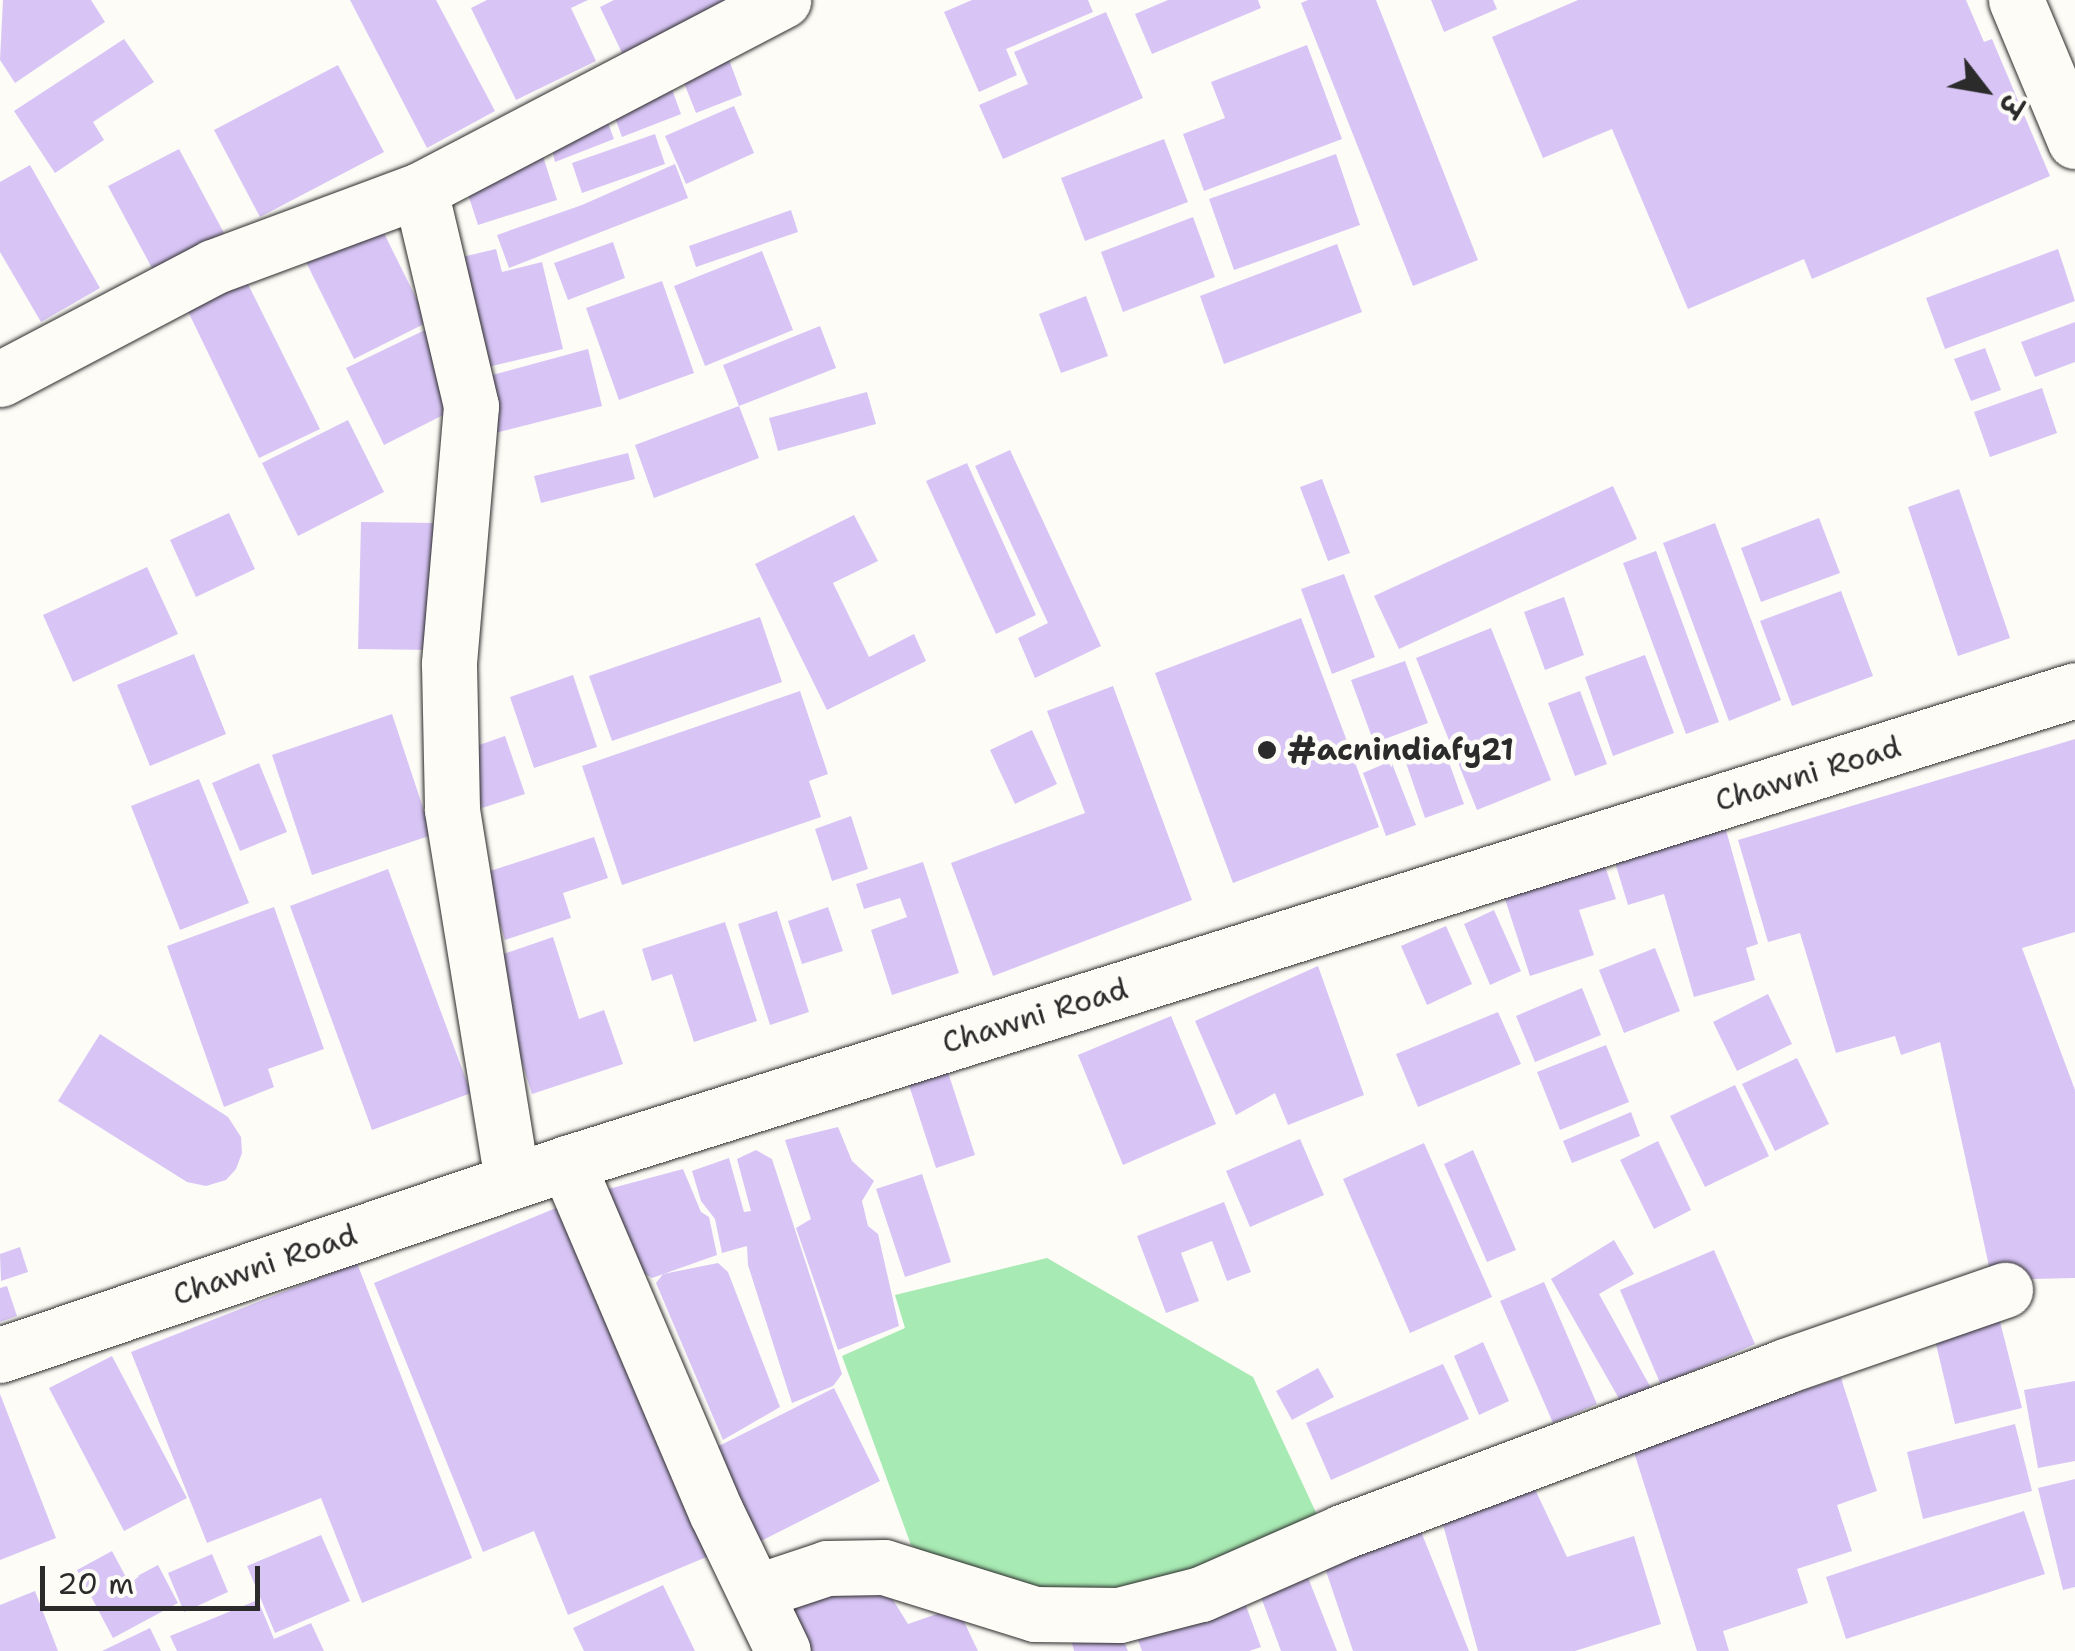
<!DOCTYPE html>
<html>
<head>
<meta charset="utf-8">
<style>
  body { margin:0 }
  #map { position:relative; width:2075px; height:1651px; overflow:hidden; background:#fdfcf7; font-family:"Shantell Sans","Playpen Sans Deva",sans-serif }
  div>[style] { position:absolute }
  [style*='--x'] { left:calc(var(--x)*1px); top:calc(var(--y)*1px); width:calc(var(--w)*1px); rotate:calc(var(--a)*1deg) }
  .green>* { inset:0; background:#a8eab3 }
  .building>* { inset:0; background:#d8c5f6 }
  .roads { filter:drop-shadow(0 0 2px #2b2b2b) drop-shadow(0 0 2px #2b2b2b) }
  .minor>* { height:55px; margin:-27.5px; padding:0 27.5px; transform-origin:27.5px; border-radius:27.5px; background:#fdfcf7 }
  .dots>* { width:28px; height:28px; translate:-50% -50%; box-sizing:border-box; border:5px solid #fdfcf7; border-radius:50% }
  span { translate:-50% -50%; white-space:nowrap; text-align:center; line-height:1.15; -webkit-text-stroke:9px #fdfcf7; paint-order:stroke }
  .poi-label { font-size:30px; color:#2b2b2b; font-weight:700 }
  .left { translate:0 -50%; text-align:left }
  .street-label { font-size:30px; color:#2b2b2b }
  .north { position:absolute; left:1935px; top:40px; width:100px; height:100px; -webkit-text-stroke:8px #fdfcf7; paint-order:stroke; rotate:121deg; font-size:28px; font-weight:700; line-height:40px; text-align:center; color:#2b2b2b }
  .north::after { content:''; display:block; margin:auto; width:35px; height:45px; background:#2b2b2b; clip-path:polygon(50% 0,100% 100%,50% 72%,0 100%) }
  .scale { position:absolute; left:40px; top:1566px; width:220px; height:45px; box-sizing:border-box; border:5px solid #2b2b2b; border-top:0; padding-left:12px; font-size:30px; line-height:35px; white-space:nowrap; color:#2b2b2b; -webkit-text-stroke:8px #fdfcf7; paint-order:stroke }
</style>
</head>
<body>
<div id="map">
  <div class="green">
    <i style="clip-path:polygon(1047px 1258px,1253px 1377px,1319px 1519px,1140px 1589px,1017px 1609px,911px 1545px,842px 1356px,905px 1328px,895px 1295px)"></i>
  </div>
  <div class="building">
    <i style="clip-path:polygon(3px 0,91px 0,105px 22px,15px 83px,0 60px)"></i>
    <i style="clip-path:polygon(350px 0,436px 0,495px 111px,427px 148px)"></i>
    <i style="clip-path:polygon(487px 0,588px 0,571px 8px,596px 61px,516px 100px,471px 8px)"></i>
    <i style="clip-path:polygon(614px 0,727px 0,624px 57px,600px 7px)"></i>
    <i style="clip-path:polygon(972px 0,1088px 0,1093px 12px,1006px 49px,1017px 75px,979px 92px,944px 12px)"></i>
    <i style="clip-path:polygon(1168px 0,1258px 0,1261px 8px,1152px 54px,1135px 14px)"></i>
    <i style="clip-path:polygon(1308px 0,1376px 0,1478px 260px,1413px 286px,1301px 3px)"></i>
    <i style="clip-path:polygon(1431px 0,1493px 0,1497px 9px,1444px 32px)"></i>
    <i style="clip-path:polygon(1578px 0,1966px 0,1984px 42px,1992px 39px,2050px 176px,1812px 279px,1804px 259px,1688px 309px,1612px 129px,1543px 158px,1492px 37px)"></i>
    <i style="clip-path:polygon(1106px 12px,1143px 98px,1003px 159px,979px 105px,1028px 84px,1014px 52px)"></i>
    <i style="clip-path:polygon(124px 39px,154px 82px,93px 122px,104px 140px,55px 173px,14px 111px)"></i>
    <i style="clip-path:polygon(1307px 45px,1342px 139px,1204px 191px,1183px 134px,1225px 118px,1211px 82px)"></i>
    <i style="clip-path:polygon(727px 54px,742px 95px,696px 113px,680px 73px)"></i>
    <i style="clip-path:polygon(338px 65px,384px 152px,260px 217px,214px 130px)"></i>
    <i style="clip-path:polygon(667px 76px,681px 114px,622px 137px,610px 104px)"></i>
    <i style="clip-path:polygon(601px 104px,614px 139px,555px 162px,548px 132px)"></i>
    <i style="clip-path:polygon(734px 106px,754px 153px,686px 184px,665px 136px)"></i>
    <i style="clip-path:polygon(655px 134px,665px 164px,582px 193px,572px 163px)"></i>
    <i style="clip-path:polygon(1164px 139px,1188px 202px,1085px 241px,1061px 178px)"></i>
    <i style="clip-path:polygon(179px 149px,224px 233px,153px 270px,108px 186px)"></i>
    <i style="clip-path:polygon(541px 150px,557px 200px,478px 225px,462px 176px)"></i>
    <i style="clip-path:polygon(1336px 154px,1360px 225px,1234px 270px,1209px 199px)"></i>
    <i style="clip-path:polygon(675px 164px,688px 198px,509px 268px,497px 235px,582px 205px)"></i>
    <i style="clip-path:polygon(30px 165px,100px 288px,41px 322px,0 252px,0 182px)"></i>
    <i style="clip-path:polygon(791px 210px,798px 232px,696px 267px,689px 246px)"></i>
    <i style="clip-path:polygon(376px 217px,428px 322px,354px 359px,302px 254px)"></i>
    <i style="clip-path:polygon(1193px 217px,1215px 277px,1123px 312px,1101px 252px)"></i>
    <i style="clip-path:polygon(613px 242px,625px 278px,568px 300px,554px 263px)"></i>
    <i style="clip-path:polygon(1337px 244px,1362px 312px,1224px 364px,1200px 296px)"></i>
    <i style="clip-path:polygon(496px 249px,502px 272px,542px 262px,563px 349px,471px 371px,445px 261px)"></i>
    <i style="clip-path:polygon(2058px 249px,2075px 301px,1945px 349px,1926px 298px)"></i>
    <i style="clip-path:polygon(762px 251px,793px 330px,705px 366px,674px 286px)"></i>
    <i style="clip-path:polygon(240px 268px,320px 429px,259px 458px,181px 297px)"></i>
    <i style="clip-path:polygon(662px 281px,694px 373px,619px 400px,586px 308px)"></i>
    <i style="clip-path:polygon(1086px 296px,1108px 356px,1061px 373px,1039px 314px)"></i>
    <i style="clip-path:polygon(2075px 322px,2075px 362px,2035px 377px,2021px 342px)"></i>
    <i style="clip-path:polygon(820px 326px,836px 368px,739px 406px,759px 458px,654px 498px,635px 445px,739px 406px,723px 365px)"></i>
    <i style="clip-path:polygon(427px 329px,463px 405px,384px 445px,346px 368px)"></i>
    <i style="clip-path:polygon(1985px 348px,2001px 390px,1971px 401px,1954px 359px)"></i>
    <i style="clip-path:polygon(588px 349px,602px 406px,495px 433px,481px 378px)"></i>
    <i style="clip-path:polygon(2042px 388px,2057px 433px,1990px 457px,1974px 412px)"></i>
    <i style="clip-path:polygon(867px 392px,876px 424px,778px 451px,769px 418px)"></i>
    <i style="clip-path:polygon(348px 420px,384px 492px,298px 536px,262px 463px)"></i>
    <i style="clip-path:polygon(1010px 450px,1101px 646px,1035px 678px,1018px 638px,1048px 623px,975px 466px)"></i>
    <i style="clip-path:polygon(628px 453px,635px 479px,541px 503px,534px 476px)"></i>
    <i style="clip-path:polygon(967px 463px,1036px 615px,996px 634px,926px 481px)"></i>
    <i style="clip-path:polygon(1322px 479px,1350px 553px,1328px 561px,1300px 487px)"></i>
    <i style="clip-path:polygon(1613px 486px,1637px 539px,1399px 649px,1374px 596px)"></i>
    <i style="clip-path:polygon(1959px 489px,2010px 638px,1958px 656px,1908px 507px)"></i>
    <i style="clip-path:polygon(229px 513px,255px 569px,196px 597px,170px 540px)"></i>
    <i style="clip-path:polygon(854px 515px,878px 561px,833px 583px,869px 657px,914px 634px,926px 661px,827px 710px,755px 564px)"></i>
    <i style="clip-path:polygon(1819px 518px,1840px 573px,1761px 602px,1741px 548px)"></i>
    <i style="clip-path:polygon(361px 522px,435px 523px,433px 650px,358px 649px)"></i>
    <i style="clip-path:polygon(1715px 523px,1781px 700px,1729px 721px,1663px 543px)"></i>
    <i style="clip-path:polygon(1656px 551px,1719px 722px,1686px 734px,1623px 563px)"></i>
    <i style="clip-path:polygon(147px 567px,178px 634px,73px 682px,43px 615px)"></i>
    <i style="clip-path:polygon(1344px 574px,1375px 657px,1332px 674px,1301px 589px)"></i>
    <i style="clip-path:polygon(1841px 591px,1873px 676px,1792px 706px,1760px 621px)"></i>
    <i style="clip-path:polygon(1564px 597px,1584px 655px,1545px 670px,1524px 612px)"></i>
    <i style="clip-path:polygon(760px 617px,782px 682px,612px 741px,589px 676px)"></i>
    <i style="clip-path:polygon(1301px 618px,1379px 827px,1233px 883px,1155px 673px)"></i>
    <i style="clip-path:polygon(1491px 628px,1551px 780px,1477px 810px,1416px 658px)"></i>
    <i style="clip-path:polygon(194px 654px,226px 734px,150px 766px,117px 685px)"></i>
    <i style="clip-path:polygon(1645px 655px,1674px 733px,1613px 756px,1585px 677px)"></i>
    <i style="clip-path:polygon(1405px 661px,1428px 723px,1374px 743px,1351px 680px)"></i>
    <i style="clip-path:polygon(573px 675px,597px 747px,534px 768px,510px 697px)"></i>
    <i style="clip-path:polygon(1113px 686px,1192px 900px,993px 976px,951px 863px,1085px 813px,1047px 711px)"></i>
    <i style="clip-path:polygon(800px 691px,828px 774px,809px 781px,821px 817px,622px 885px,582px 766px)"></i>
    <i style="clip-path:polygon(1580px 691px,1607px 764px,1575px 776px,1548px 703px)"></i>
    <i style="clip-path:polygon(392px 714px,432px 835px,312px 875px,272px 755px)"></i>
    <i style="clip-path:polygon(1032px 730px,1057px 784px,1015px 804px,990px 750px)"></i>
    <i style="clip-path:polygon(505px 736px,525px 794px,482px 808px,462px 751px)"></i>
    <i style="clip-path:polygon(2075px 739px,2075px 932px,2022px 948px,2075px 1090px,2075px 1278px,1992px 1280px,1940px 1042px,1901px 1055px,1895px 1036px,1836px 1053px,1800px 933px,1768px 942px,1738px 840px)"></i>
    <i style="clip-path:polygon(1443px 746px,1464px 804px,1425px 818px,1405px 760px)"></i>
    <i style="clip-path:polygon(1391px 761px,1416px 825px,1386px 836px,1363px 773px)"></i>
    <i style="clip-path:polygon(259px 763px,287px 832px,240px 851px,212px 783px)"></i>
    <i style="clip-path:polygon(199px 779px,249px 903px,180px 930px,131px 806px)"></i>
    <i style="clip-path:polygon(851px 816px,868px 869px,832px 881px,815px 829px)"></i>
    <i style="clip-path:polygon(1724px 823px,1758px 944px,1746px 948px,1755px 980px,1694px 997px,1664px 894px,1628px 905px,1613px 856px)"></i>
    <i style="clip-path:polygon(594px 837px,608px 878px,563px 893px,571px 918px,505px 940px,484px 873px)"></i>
    <i style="clip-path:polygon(923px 862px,959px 973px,892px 995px,871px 930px,907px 917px,900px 898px,864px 909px,856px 884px)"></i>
    <i style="clip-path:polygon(1604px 863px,1616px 899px,1579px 910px,1594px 955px,1530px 976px,1504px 896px)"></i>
    <i style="clip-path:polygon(388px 869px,471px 1093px,372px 1130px,290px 906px)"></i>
    <i style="clip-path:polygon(274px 907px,324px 1049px,268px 1069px,274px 1087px,224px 1107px,167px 946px)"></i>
    <i style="clip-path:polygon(828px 907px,843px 951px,802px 964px,788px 921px)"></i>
    <i style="clip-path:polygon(1494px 910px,1521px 971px,1490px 985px,1464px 924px)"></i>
    <i style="clip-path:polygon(777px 911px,809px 1012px,770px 1025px,738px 924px)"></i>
    <i style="clip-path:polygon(725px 922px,757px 1021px,694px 1042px,672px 974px,652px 981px,642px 949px)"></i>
    <i style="clip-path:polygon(1446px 926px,1472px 984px,1427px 1005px,1401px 946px)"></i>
    <i style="clip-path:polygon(553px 937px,579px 1019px,604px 1010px,623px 1064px,532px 1094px,489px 959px)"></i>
    <i style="clip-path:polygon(1655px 948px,1680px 1011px,1624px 1033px,1599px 970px)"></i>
    <i style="clip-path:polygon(1318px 966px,1364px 1095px,1288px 1125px,1275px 1093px,1236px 1115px,1195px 1021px)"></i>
    <i style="clip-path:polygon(1582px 988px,1601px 1035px,1535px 1062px,1516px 1016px)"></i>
    <i style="clip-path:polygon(1768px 994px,1792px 1044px,1737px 1071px,1713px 1022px)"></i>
    <i style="clip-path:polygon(1498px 1012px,1521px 1064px,1418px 1107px,1396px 1054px)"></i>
    <i style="clip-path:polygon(1171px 1016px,1216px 1124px,1123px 1165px,1078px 1055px)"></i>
    <i style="clip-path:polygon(100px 1034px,228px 1117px,241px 1137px,242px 1153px,236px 1169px,226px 1180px,206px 1186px,187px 1182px,58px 1101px)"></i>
    <i style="clip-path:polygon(1606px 1045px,1629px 1102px,1560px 1130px,1537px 1072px)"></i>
    <i style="clip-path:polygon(1797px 1058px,1829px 1124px,1775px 1151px,1742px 1084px)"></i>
    <i style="clip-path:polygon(944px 1060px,975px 1155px,936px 1168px,905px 1073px)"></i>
    <i style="clip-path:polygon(1735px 1085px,1769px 1156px,1705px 1187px,1670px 1116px)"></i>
    <i style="clip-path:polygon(1631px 1112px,1640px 1136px,1572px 1163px,1563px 1141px)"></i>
    <i style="clip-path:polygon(838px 1127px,852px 1161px,874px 1181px,862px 1201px,868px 1226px,878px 1234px,899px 1326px,838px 1350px,796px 1228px,811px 1219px,785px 1140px)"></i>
    <i style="clip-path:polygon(1300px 1139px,1324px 1195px,1250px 1227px,1226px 1171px)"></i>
    <i style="clip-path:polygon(1658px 1141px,1691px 1210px,1654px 1229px,1620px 1160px)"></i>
    <i style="clip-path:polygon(1424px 1143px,1492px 1297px,1410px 1333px,1343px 1179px)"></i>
    <i style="clip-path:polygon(756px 1150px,772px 1159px,842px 1374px,833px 1386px,792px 1403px,748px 1265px,747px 1246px,722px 1253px,715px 1219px,701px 1201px,692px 1171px,729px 1158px,744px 1212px,751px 1211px,737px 1159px)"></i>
    <i style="clip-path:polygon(1473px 1150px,1516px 1250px,1487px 1262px,1444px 1164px)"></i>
    <i style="clip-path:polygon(683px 1169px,701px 1212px,709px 1217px,717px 1255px,652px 1278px,622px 1260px,601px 1191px)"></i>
    <i style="clip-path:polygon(922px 1174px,951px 1262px,905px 1277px,876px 1189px)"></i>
    <i style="clip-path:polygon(573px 1201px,716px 1553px,568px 1615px,534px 1531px,483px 1552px,374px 1283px)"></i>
    <i style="clip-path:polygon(1224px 1202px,1251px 1272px,1227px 1281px,1212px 1241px,1181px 1253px,1199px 1301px,1166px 1313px,1137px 1236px)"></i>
    <i style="clip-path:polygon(1614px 1240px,1634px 1274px,1599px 1294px,1651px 1388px,1622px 1404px,1551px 1279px)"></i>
    <i style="clip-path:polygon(20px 1247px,28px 1272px,1px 1281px,0 1254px)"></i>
    <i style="clip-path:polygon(1714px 1250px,1755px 1344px,1661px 1385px,1620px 1290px)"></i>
    <i style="clip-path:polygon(357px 1263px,472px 1558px,362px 1603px,321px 1498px,207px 1543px,131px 1352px)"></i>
    <i style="clip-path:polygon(718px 1263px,728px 1272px,780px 1407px,723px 1440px,656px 1283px,663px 1274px)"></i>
    <i style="clip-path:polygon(1544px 1282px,1597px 1404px,1553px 1423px,1500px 1301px)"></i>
    <i style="clip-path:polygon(7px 1286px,17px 1316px,0 1322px,0 1288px)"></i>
    <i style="clip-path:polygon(1996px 1306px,2022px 1408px,1955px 1424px,1931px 1323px)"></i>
    <i style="clip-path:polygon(1483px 1342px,1509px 1401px,1479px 1415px,1454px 1356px)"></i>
    <i style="clip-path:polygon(112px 1356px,187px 1498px,124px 1531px,49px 1388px)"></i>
    <i style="clip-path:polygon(1443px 1364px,1469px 1419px,1331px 1480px,1306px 1423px)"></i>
    <i style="clip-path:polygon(1318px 1368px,1334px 1397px,1292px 1420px,1276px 1391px)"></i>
    <i style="clip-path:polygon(1841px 1378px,1877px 1491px,1837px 1505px,1852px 1551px,1797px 1569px,1808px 1603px,1723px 1631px,1729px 1651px,1697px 1651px,1632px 1446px)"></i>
    <i style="clip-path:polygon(2075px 1381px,2075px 1461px,2038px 1468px,2024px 1390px)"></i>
    <i style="clip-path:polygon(834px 1388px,880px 1481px,749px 1547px,703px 1454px)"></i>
    <i style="clip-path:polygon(0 1394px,56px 1538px,0 1560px)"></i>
    <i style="clip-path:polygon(2015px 1424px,2032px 1491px,1923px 1519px,1907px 1452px)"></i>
    <i style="clip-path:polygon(2075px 1479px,2075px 1587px,2063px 1590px,2038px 1488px)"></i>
    <i style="clip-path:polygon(1533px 1485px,1567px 1557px,1634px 1536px,1661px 1624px,1575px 1651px,1478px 1651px,1440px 1514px)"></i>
    <i style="clip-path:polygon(2024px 1511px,2045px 1574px,1846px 1639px,1826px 1577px)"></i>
    <i style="clip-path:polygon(1420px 1529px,1469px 1651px,1353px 1651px,1325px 1568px)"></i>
    <i style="clip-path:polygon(321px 1535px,350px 1601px,275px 1633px,247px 1566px)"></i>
    <i style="clip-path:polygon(112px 1551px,128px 1581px,158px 1565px,178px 1603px,113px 1638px,77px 1570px)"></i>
    <i style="clip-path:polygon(212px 1554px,228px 1592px,184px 1612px,168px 1573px)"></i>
    <i style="clip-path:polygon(1307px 1575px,1337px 1651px,1281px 1651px,1258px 1589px)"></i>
    <i style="clip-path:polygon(882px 1582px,908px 1624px,957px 1607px,978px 1651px,795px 1651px,772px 1599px)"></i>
    <i style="clip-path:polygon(663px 1585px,695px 1651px,584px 1651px,573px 1628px)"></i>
    <i style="clip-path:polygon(35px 1591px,58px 1651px,0 1651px,0 1605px)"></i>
    <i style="clip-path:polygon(1241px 1592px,1261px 1647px,1249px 1651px,1142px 1651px,1135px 1632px)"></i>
    <i style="clip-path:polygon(258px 1600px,274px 1639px,311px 1623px,324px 1651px,177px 1651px,170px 1636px)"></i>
    <i style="clip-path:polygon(150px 1628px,161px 1651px,102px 1651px)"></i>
    <i style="clip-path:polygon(1119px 1630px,1128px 1651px,1074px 1651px,1070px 1635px)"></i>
  </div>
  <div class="roads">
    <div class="minor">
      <i style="--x:2016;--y:0;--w:153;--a:67.3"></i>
      <i style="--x:420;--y:190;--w:222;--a:76.7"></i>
      <i style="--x:471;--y:406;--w:259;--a:94.9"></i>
      <i style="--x:449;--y:664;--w:146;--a:88.8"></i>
      <i style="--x:452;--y:810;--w:376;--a:80.8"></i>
      <i style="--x:0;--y:379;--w:241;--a:-27.7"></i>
      <i style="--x:213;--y:267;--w:221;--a:-20.4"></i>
      <i style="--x:420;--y:190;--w:410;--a:-27.6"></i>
      <i style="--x:567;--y:1163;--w:379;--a:66.9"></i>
      <i style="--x:716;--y:1512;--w:154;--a:64.3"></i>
      <i style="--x:0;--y:1355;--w:599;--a:-18.71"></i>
      <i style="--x:567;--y:1163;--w:1580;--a:-17.41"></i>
      <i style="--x:755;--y:1592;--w:76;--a:-18.4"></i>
      <i style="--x:827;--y:1568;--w:57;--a:-1"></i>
      <i style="--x:884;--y:1567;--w:158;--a:17.3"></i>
      <i style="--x:1035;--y:1614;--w:84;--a:0.7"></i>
      <i style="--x:1119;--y:1615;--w:85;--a:-14.4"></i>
      <i style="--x:1201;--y:1594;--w:154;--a:-23.7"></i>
      <i style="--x:1342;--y:1532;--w:473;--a:-20.5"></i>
      <i style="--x:1785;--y:1366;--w:233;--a:-19.1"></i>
    </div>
  </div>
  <div class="dots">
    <i style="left:1267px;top:750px;background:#2b2b2b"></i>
  </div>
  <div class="poi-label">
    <span class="left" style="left:1287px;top:750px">#acnindiafy21</span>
  </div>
  <div class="street-label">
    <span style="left:1808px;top:774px;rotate:-17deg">Chawni Road</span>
    <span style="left:1035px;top:1016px;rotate:-17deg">Chawni Road</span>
    <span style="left:265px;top:1265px;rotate:-19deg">Chawni Road</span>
  </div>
  <div class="north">उ</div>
  <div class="scale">20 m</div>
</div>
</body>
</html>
